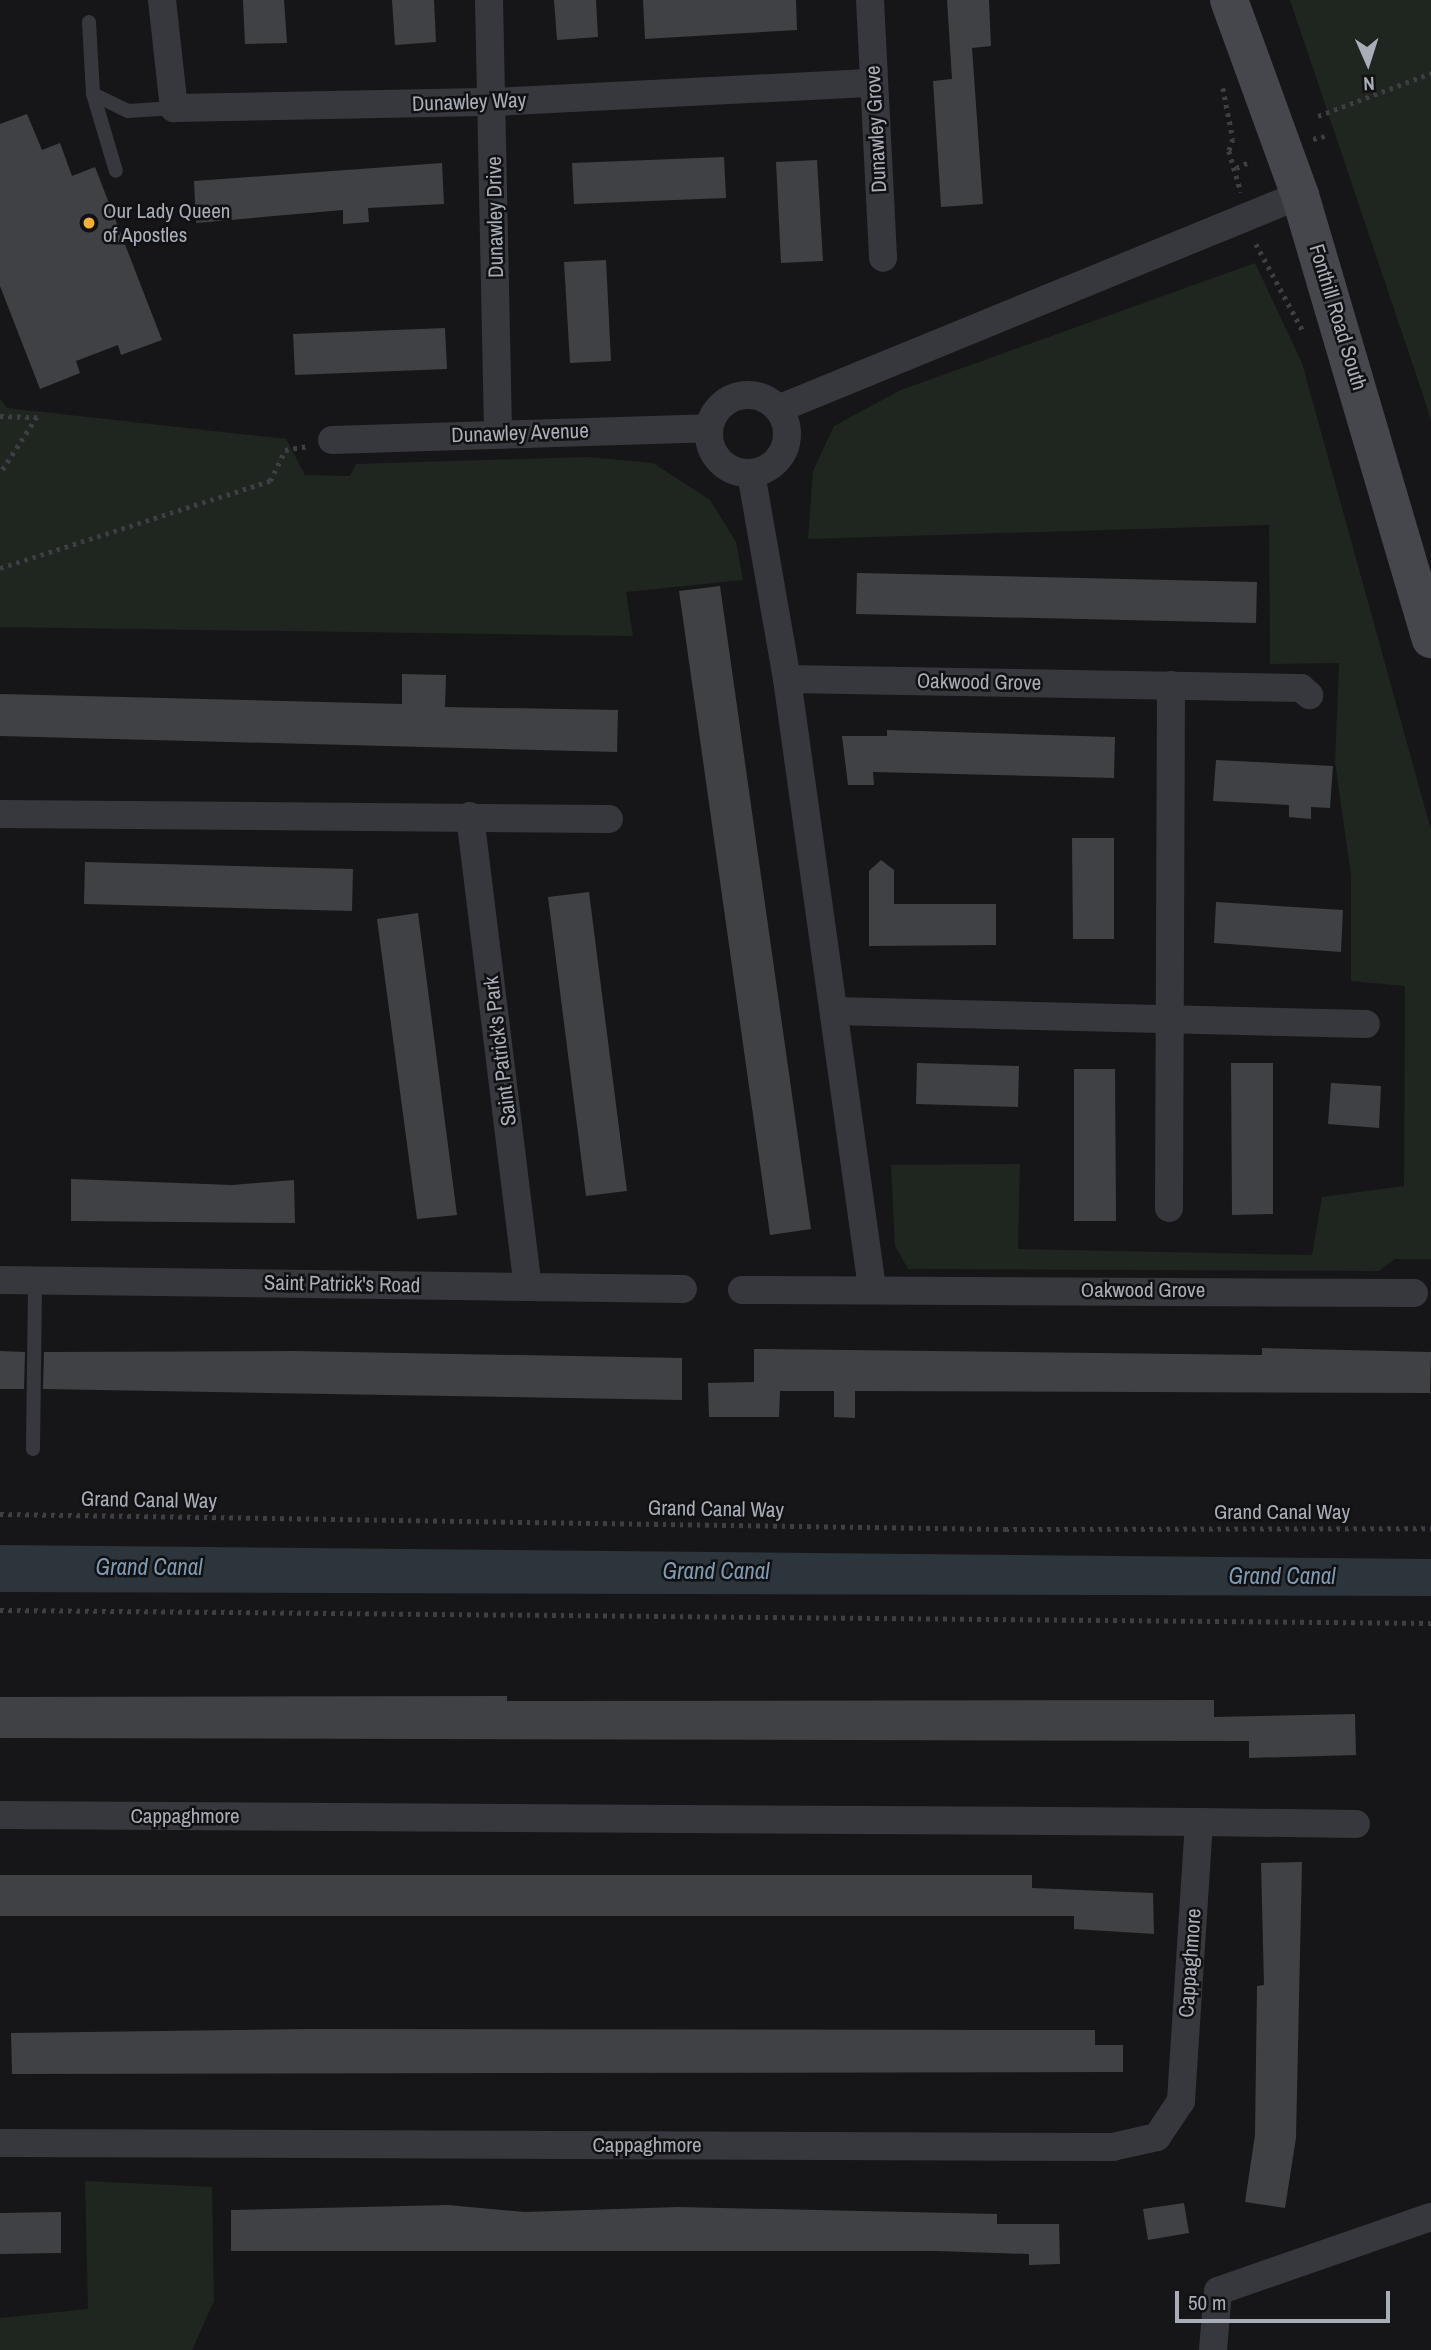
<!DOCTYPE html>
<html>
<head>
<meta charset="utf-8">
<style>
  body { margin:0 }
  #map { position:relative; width:1431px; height:2350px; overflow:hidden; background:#161618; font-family:"Archivo Narrow",sans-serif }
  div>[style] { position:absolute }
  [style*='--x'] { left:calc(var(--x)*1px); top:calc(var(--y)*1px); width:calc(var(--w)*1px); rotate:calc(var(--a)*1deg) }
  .green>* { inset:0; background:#1e261f }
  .water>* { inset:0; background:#2c353c }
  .building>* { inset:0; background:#404145 }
  .path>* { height:4.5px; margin-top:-2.25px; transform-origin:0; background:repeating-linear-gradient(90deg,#3d3f44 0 3.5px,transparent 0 8.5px) }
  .lane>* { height:14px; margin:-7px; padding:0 7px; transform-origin:7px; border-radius:7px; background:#37383d }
  .street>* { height:28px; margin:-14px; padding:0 14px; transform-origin:14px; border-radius:14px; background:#37383d }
  .street>.ring { margin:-14px; padding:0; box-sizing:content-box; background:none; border:28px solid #37383d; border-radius:50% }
  .secondary>* { height:38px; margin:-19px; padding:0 19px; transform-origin:19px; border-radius:19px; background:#45474d }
  .dots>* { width:19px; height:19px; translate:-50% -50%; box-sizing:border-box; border:4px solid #111113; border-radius:50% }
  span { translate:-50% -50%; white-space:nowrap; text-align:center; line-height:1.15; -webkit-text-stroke:5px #111113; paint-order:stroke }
  .street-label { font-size:21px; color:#a8adb8 }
  .poi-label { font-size:21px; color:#a8adb8 }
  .left { translate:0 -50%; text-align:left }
  .water-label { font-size:23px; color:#7f9bb3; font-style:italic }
  .north { position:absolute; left:1333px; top:28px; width:70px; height:70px; -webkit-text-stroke:5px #111113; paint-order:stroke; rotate:177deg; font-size:19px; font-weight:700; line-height:28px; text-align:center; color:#a8adb8 }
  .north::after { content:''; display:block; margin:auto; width:24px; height:32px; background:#a8adb8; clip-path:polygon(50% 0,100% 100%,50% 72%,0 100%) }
  .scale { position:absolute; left:1175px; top:2291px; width:215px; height:32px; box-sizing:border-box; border:4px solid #a8adb8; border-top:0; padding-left:9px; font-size:21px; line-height:24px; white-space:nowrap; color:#a8adb8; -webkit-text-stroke:5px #111113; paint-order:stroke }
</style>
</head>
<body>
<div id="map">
  <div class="green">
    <i style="clip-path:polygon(1290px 0,1431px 0,1431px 422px,1427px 407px)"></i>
    <i style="clip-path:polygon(1255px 263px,1302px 363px,1431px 830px,1431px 1259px,1395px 1259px,1379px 1271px,908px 1269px,895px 1246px,891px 1165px,1020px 1164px,1018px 1249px,1312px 1255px,1322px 1197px,1404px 1186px,1405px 986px,1351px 981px,1351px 875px,1335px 762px,1339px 663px,1270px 664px,1269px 525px,808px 539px,813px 471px,834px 426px,901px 390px)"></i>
    <i style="clip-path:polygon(0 399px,7px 408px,286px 439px,305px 475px,350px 476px,356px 464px,587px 457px,653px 463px,710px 500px,736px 542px,743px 580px,626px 592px,633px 636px,0 627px)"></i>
    <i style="clip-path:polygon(85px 2181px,212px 2187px,214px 2301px,192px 2350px,0 2350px,0 2318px,88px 2309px)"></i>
  </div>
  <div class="water">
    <i style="clip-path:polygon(0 1545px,1431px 1559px,1431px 1596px,0 1592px)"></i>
  </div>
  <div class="building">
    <i style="clip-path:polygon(243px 0,284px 0,287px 43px,245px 44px)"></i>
    <i style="clip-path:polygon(392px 0,434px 0,436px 42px,395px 45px)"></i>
    <i style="clip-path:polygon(554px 0,596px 0,598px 37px,557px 40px)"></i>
    <i style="clip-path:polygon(643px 0,796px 0,797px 30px,645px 39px)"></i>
    <i style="clip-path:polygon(947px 0,989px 0,991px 46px,972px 48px,983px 204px,941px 207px,933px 81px,952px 79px)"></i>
    <i style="clip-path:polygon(27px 114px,42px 150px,60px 143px,72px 176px,95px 167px,162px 340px,121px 355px,118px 345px,76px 361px,80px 373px,40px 389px,0 286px,0 124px)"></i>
    <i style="clip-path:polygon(724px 157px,726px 198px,574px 204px,572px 163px)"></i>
    <i style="clip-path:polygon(817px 160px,823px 261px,781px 263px,776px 162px)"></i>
    <i style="clip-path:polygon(442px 163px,444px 204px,368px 208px,369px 222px,343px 224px,343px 210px,196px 223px,194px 181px)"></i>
    <i style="clip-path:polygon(606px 260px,611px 361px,570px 363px,564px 262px)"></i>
    <i style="clip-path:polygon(445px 328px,447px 369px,295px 375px,293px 334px)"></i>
    <i style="clip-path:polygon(857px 573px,1257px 582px,1256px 623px,856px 614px)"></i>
    <i style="clip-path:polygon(720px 586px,811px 1229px,770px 1235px,679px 591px)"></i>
    <i style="clip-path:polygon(402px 674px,446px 675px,445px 707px,618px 710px,617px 752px,0 736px,0 694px,402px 704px)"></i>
    <i style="clip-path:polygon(887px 730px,1115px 737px,1114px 778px,873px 772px,874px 785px,848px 785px,842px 736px,887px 736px)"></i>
    <i style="clip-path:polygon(1216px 760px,1333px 766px,1330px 808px,1311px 807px,1311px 819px,1289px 817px,1289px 805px,1213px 801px)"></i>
    <i style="clip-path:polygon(1072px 838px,1114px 838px,1114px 939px,1073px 939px)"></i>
    <i style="clip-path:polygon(881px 860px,894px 870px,894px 904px,996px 904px,996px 945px,869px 946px,869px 871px)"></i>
    <i style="clip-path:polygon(85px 862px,353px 869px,352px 911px,84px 904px)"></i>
    <i style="clip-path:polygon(589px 892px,627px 1191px,586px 1196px,548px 897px)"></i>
    <i style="clip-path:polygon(1216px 902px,1343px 910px,1341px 952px,1214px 943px)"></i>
    <i style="clip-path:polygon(418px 913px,457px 1215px,417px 1219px,377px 919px)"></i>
    <i style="clip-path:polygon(917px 1063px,1019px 1066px,1018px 1107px,916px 1104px)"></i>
    <i style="clip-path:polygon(1231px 1063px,1273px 1063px,1273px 1214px,1232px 1215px)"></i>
    <i style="clip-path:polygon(1074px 1069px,1115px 1069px,1116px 1221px,1074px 1221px)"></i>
    <i style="clip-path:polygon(1331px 1083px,1381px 1086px,1379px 1128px,1328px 1124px)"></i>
    <i style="clip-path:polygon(71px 1179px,232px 1185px,294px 1180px,295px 1223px,71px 1221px)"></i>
    <i style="clip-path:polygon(1262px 1348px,1431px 1352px,1430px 1393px,855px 1391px,855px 1418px,834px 1417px,834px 1391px,780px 1391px,779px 1417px,709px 1417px,708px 1383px,754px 1382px,754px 1349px,1262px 1355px)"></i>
    <i style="clip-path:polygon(0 1351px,25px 1352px,24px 1389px,0 1389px)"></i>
    <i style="clip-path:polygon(294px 1351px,682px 1358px,682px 1400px,43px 1389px,44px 1352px)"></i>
    <i style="clip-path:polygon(507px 1696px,507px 1701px,1214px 1700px,1214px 1717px,1355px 1714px,1356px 1755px,1249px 1758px,1249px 1741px,0 1738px,0 1697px)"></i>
    <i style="clip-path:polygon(1302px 1862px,1296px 2138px,1285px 2208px,1245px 2202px,1255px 2135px,1257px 1986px,1264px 1985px,1261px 1863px)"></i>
    <i style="clip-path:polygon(0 1875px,1032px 1875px,1032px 1888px,1153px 1893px,1154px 1934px,1074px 1929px,1074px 1916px,0 1916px)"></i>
    <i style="clip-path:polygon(311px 2029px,1095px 2030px,1095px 2045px,1123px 2045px,1123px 2072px,12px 2074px,11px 2033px)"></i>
    <i style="clip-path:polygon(1184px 2203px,1189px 2233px,1148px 2240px,1143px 2209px)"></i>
    <i style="clip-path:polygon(448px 2205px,525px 2212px,678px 2207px,997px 2214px,997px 2224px,1059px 2224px,1060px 2264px,1029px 2265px,1029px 2254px,936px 2251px,231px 2251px,231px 2210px)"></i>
    <i style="clip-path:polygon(61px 2212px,61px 2253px,0 2254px,0 2213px)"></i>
  </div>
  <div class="path">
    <i style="--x:1223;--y:88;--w:52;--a:78.9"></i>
    <i style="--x:1233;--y:139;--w:13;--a:108"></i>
    <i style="--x:1229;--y:151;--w:43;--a:73.7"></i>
    <i style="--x:1318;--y:116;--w:121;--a:-20.8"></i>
    <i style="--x:1313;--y:139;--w:12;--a:-14"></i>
    <i style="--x:1236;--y:168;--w:17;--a:-24"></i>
    <i style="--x:1256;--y:244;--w:99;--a:61.6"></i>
    <i style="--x:0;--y:416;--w:37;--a:2"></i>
    <i style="--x:37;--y:417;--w:68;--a:123"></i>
    <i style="--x:0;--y:568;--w:284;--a:-17.9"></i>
    <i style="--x:270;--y:481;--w:34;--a:-64"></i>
    <i style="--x:285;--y:450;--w:22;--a:-10"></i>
    <i style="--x:0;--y:1514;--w:1005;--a:0.86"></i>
    <i style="--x:1005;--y:1529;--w:426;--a:-0.1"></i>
    <i style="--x:0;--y:1610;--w:1431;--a:0.52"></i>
  </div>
  <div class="lane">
    <i style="--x:89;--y:22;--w:72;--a:86.8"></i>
    <i style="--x:93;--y:94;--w:39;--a:26"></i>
    <i style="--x:128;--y:111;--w:46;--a:-3.7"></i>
    <i style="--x:93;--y:94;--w:80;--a:73.4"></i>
    <i style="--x:33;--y:1449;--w:168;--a:-89.3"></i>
  </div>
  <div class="street">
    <i style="--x:162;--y:0;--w:109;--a:83.7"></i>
    <i style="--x:174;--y:108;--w:320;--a:-1.1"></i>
    <i style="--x:494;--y:102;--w:379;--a:-2.9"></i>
    <i style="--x:489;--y:0;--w:434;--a:88.8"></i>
    <i style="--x:870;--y:0;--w:258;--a:87.1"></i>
    <i class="ring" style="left:709px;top:395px;width:50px;height:50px"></i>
    <i style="--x:778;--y:409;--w:564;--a:-22.29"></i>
    <i style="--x:332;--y:440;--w:376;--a:-1.8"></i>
    <i style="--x:751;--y:473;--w:209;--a:80.1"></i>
    <i style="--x:787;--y:679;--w:615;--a:82.05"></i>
    <i style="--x:787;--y:679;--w:514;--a:1"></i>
    <i style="--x:1301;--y:688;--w:11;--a:41"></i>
    <i style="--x:0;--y:814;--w:609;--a:0.47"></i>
    <i style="--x:470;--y:816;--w:474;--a:83"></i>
    <i style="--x:834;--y:1011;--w:532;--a:1.4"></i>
    <i style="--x:1169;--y:1208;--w:523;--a:-89.78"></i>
    <i style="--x:0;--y:1280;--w:683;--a:0.75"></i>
    <i style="--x:742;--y:1290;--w:672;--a:0.26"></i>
    <i style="--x:0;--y:1815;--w:1199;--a:0.33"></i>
    <i style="--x:1199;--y:1822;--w:280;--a:93.7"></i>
    <i style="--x:1181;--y:2101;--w:43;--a:123.7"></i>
    <i style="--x:1157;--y:2137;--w:45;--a:167.2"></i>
    <i style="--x:1113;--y:2147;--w:1113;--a:-179.79"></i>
    <i style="--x:1199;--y:1822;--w:157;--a:0.7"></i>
    <i style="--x:1213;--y:2350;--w:59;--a:-85.2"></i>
    <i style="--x:1218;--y:2291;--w:225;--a:-19.2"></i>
  </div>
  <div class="secondary">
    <i style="--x:1229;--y:0;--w:208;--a:70"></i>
    <i style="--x:1300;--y:195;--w:463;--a:73.6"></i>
  </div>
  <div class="dots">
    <i style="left:89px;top:223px;background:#f2b134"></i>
  </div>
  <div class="street-label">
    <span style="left:469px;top:102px;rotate:-2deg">Dunawley Way</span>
    <span style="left:876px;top:129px;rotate:-93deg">Dunawley Grove</span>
    <span style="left:495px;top:217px;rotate:-91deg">Dunawley Drive</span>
    <span style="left:1338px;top:317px;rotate:73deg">Fonthill Road South</span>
    <span style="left:520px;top:433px;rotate:-2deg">Dunawley Avenue</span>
    <span style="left:979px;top:682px;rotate:1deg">Oakwood Grove</span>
    <span style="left:500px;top:1051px;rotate:-97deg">Saint Patrick's Park</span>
    <span style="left:342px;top:1284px;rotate:1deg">Saint Patrick's Road</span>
    <span style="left:1143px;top:1290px">Oakwood Grove</span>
    <span style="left:149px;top:1500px;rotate:1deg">Grand Canal Way</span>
    <span style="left:716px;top:1509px;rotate:1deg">Grand Canal Way</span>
    <span style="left:1282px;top:1512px">Grand Canal Way</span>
    <span style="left:185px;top:1816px">Cappaghmore</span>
    <span style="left:1190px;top:1963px;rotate:-86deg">Cappaghmore</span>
    <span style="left:647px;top:2145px">Cappaghmore</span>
  </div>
  <div class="poi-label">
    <span class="left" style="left:103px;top:223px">Our Lady Queen<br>of Apostles</span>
  </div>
  <div class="water-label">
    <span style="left:149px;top:1567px">Grand Canal</span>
    <span style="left:716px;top:1571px">Grand Canal</span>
    <span style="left:1282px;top:1576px">Grand Canal</span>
  </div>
  <div class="north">N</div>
  <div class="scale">50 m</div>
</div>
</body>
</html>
